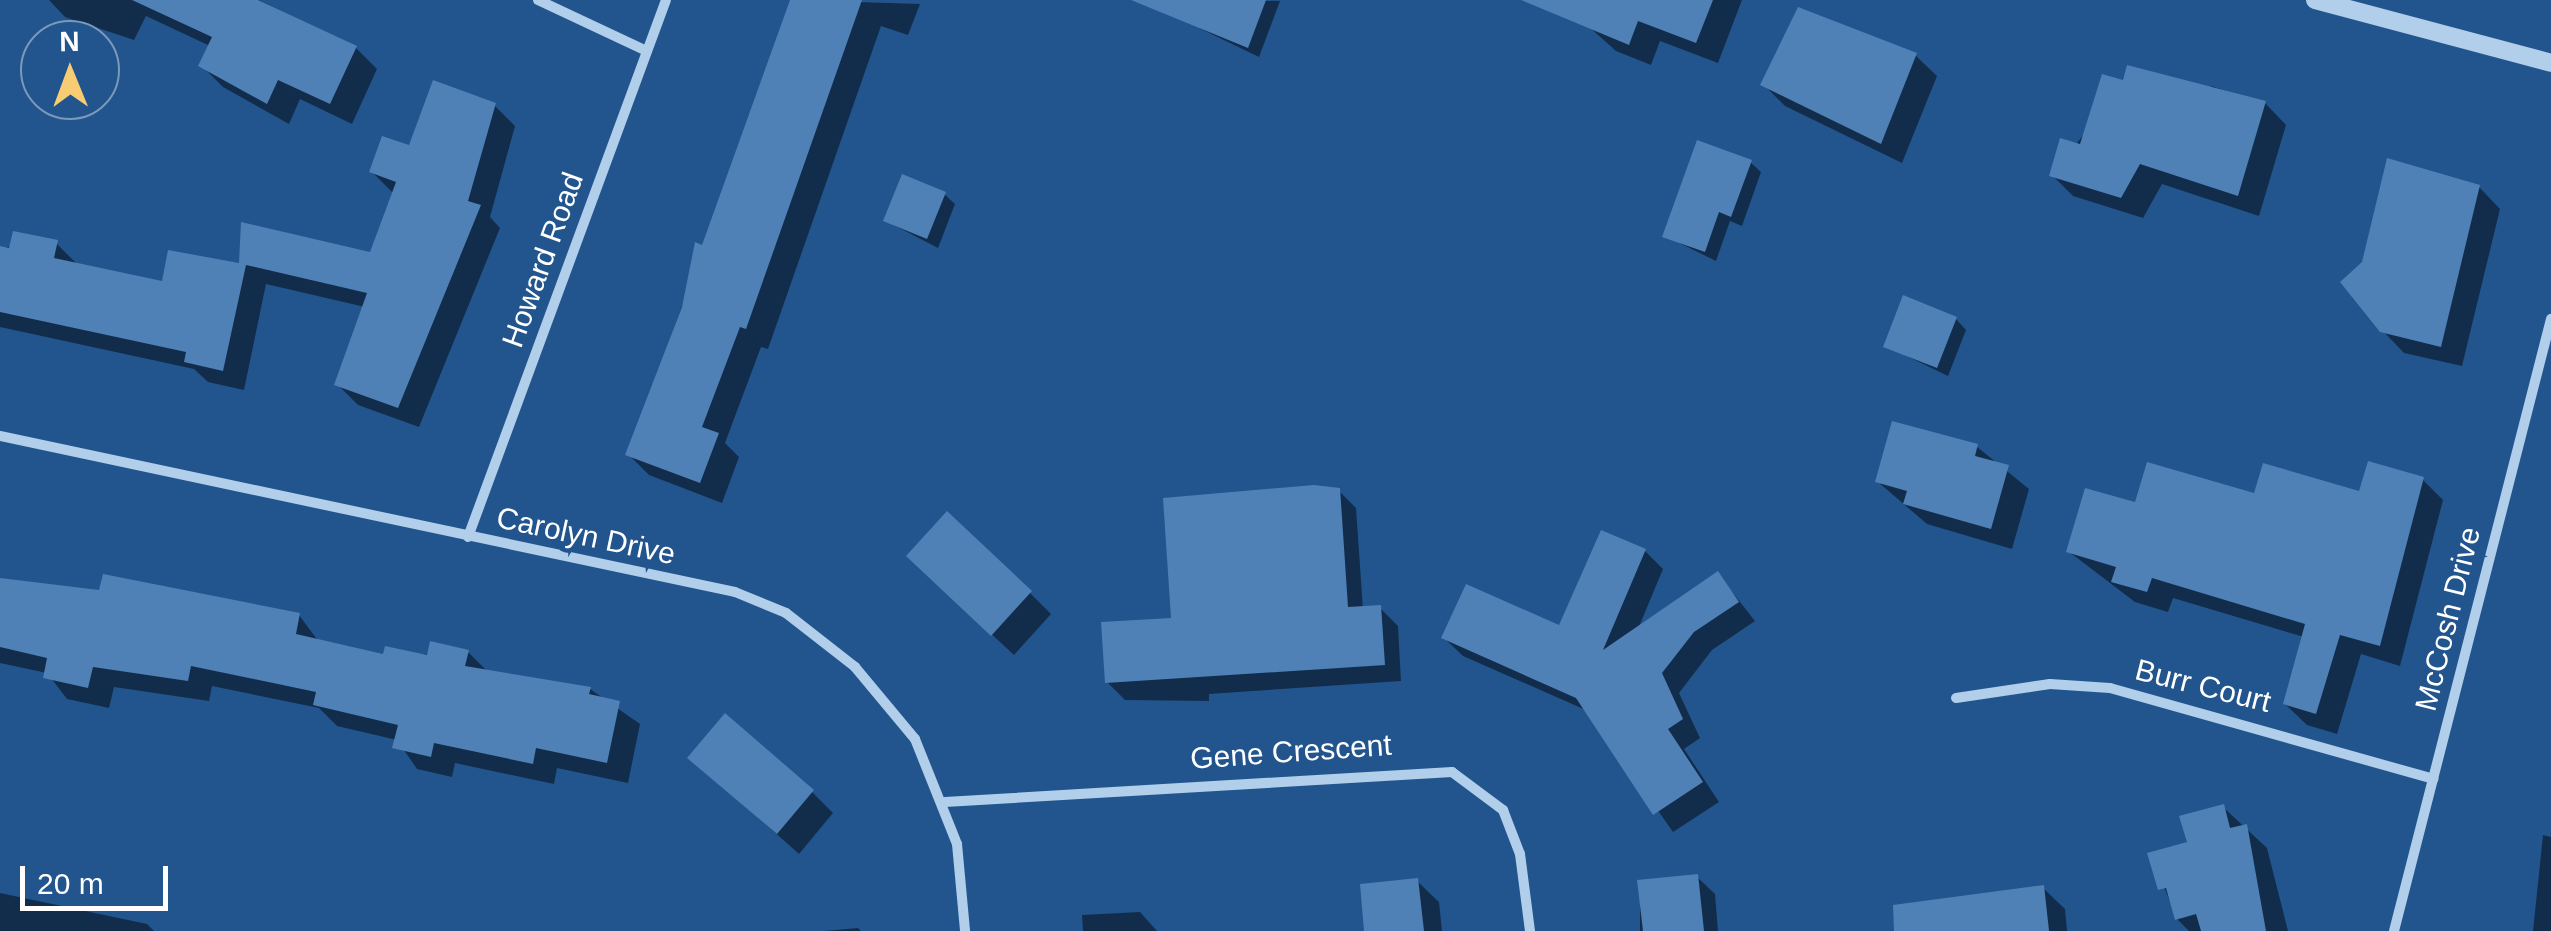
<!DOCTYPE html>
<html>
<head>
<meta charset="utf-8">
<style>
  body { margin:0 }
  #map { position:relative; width:2551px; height:931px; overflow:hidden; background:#22558d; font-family:Helvetica,sans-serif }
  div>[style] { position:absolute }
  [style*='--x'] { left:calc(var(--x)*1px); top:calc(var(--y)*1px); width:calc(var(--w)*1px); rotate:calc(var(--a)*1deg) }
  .shadow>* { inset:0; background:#0007 }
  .building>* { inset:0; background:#4f81b6 }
  .minor>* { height:10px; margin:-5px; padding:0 5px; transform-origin:5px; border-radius:5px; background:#b1ceeb }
  .tertiary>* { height:18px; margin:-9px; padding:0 9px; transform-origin:9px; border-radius:9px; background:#b1ceeb }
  span { translate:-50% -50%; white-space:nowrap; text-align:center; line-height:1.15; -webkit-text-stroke:9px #22558d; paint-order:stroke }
  .street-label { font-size:30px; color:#fff }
  .north { position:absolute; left:20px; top:20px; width:100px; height:100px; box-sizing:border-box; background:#22558d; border:2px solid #7a99bb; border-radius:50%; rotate:359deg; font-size:28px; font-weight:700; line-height:40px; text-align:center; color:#fff }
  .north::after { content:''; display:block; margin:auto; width:35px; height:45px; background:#f7cc73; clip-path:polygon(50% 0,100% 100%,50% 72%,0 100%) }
  .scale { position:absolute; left:20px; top:866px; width:148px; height:45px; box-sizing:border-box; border:5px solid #fff; border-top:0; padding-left:12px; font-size:30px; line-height:35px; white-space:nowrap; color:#fff; -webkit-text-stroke:8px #22558d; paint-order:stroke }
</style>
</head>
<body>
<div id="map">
  <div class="shadow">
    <i style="clip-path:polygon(49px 0,259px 0,356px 48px,377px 69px,352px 124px,300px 99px,289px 124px,223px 87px,201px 65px,210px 46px,146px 16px,134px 40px,65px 17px)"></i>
    <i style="clip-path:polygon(794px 0,920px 4px,908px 35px,881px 26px,768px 349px,761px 347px,725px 443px,739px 457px,722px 503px,649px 475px,628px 454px)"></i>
    <i style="clip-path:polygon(1210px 0,1280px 1px,1259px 57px,1199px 28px)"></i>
    <i style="clip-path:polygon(1559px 0,1742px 0,1718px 63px,1660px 41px,1651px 65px,1616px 51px)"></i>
    <i style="clip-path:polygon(1915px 55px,1937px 76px,1902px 163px,1785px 106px,1763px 84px)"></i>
    <i style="clip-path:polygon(2124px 83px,2208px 95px,2211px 86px,2265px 103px,2286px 125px,2259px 216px,2162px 184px,2143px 218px,2073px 196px,2052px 175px)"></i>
    <i style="clip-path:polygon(494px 105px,515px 126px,490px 217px,500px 228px,419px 427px,358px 405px,337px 384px,365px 307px,266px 284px,244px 390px,208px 382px,194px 369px,0 327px,0 248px,56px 243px,77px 264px,164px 284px,241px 266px,243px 226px,371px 255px,394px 194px,372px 172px)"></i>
    <i style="clip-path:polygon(1750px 162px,1761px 172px,1742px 226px,1730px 221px,1716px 261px,1665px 236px)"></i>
    <i style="clip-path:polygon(2479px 187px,2500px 209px,2462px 366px,2404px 353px,2382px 330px)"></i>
    <i style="clip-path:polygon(944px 194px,955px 204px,938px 248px,886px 221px)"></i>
    <i style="clip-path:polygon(1956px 319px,1966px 330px,1948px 376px,1886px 346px)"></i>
    <i style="clip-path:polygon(1976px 446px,2029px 489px,2012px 549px,1927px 524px,1878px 482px)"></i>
    <i style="clip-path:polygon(2422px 479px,2443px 500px,2400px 666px,2361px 654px,2337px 734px,2307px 725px,2285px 704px,2304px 637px,2173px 598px,2168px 612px,2135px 602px,2068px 551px,2136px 505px,2361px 494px)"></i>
    <i style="clip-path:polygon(1339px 491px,1356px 508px,1363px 609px,1380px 608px,1398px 626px,1401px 681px,1209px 694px,1209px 701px,1125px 700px,1107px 682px)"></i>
    <i style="clip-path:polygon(1645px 551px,1663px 569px,1638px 629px,1718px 574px,1755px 621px,1712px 650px,1679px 693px,1700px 738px,1684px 749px,1719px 802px,1673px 832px,1588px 711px,1463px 656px,1444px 638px,1561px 628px)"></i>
    <i style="clip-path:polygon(930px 577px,1030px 593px,1051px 614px,1014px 655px)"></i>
    <i style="clip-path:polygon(0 581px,299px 615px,319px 642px,385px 657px,468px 652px,488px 672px,590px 689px,640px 724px,628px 783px,557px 768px,554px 784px,455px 763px,452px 777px,417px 769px,397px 740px,337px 726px,319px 708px,212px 686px,209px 701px,114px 687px,109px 708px,67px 699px,47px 673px,0 663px)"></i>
    <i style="clip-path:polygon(691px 758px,812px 792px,833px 813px,799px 854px)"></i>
    <i style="clip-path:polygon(2223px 807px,2267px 848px,2288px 931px,2189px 931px,2177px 919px,2151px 855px,2190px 844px)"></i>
    <i style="clip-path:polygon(2543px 835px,2551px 837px,2551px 931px,2533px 931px)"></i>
    <i style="clip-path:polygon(1697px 877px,1715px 894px,1718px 931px,1640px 931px,1640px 882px)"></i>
    <i style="clip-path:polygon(1417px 881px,1439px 902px,1442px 931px,1367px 931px)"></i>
    <i style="clip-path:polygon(2043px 888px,2065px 909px,2067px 931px,1933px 931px)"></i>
    <i style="clip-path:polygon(0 893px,147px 924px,154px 931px,0 931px)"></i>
    <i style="clip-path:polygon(1140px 912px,1157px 931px,1083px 931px,1082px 915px)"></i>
    <i style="clip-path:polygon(858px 928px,861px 931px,824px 931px)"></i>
  </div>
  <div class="building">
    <i style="clip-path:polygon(132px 0,258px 0,357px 46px,330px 104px,278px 80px,267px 104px,198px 66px,212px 37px)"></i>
    <i style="clip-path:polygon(790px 0,862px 0,746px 329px,740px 327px,702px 427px,719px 433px,700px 483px,625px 455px,682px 307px,695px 242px,702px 245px)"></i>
    <i style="clip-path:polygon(1131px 0,1266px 0,1248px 48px)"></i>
    <i style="clip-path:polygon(1521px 0,1713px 0,1696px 43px,1638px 21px,1629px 45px)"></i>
    <i style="clip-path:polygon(1798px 7px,1917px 53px,1881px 144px,1760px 85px)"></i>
    <i style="clip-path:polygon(2127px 65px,2266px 101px,2238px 196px,2140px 164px,2121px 198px,2049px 176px,2060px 138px,2080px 144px,2102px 74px,2123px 80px)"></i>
    <i style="clip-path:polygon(433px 80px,496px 103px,468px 201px,481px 205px,398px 408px,334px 385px,367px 293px,246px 265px,223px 371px,184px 362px,186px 352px,0 312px,0 246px,9px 248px,13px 231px,58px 240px,54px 258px,162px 281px,168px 250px,239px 263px,241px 222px,370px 252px,396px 182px,369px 172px,382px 136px,409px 145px)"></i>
    <i style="clip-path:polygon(1697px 140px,1752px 160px,1731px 217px,1719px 212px,1705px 252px,1662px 237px)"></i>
    <i style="clip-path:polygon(2387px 158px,2480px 185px,2441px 347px,2380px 332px,2340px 282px,2362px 262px)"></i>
    <i style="clip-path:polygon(902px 174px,946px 192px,927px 239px,883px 221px)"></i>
    <i style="clip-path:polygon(1903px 295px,1957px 317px,1937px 368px,1883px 347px)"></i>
    <i style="clip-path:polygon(1892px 421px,1978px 444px,1975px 456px,2009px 465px,1991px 529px,1903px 504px,1907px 491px,1875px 482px)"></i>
    <i style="clip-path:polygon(2368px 461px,2424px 477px,2380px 646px,2340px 635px,2316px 714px,2283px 704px,2305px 624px,2152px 578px,2147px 592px,2111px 582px,2116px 567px,2066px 552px,2085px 488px,2135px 502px,2147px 462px,2254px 493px,2263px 463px,2359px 491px)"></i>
    <i style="clip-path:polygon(1314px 485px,1340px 488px,1348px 607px,1381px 605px,1385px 665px,1105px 683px,1101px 622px,1171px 618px,1163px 498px)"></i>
    <i style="clip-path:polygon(947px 511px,1032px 591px,991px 636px,906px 556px)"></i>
    <i style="clip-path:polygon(1601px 530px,1646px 549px,1603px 650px,1718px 571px,1739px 602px,1694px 632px,1662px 673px,1683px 719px,1668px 729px,1703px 782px,1653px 815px,1576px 698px,1441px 638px,1466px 584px,1559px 625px)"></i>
    <i style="clip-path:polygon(103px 574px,300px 613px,296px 634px,383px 654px,385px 646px,427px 655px,430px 641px,469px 650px,465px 666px,591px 687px,589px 694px,620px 701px,607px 763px,536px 748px,533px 764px,434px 743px,431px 757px,392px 748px,398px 725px,313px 705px,316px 692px,191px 666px,188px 681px,93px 667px,88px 688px,43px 678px,47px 658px,0 647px,0 578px,99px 590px)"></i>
    <i style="clip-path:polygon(725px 713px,814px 790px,777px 834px,687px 758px)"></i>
    <i style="clip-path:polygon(2224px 804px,2230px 828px,2247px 824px,2266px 931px,2201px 931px,2196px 914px,2175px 920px,2166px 888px,2158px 890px,2147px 853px,2187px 842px,2179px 816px)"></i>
    <i style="clip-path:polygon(1698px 874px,1704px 931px,1643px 931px,1637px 880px)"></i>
    <i style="clip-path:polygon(1418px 878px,1424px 931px,1364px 931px,1360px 884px)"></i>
    <i style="clip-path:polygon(2044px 885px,2049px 931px,1894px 931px,1893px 905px)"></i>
  </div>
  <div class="minor">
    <i style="--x:538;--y:0;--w:120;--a:25.1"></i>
    <i style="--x:0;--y:436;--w:751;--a:11.98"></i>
    <i style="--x:735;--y:592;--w:55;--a:22.4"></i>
    <i style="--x:786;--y:613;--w:88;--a:38"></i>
    <i style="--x:855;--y:667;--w:94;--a:50.2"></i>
    <i style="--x:915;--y:739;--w:113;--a:68.2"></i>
    <i style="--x:957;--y:844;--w:87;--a:84.7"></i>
    <i style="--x:468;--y:537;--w:572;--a:-69.76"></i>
    <i style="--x:1956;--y:698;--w:95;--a:-8.5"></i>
    <i style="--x:2050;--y:684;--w:60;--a:3.8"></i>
    <i style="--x:2110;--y:688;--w:336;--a:15.7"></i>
    <i style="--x:945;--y:802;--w:508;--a:-3.39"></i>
    <i style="--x:1452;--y:772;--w:64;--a:36.7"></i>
    <i style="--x:1503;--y:810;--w:47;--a:68.9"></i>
    <i style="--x:1520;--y:854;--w:78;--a:82.6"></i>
    <i style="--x:2394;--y:931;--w:632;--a:-75.61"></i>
  </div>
  <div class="tertiary">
    <i style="--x:2315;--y:0;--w:244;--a:14.9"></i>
  </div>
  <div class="street-label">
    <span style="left:543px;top:260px;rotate:-70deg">Howard Road</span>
    <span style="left:586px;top:536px;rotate:12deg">Carolyn Drive</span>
    <span style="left:2448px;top:619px;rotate:-76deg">McCosh Drive</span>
    <span style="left:2203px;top:686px;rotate:14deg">Burr Court</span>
    <span style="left:1291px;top:752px;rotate:-4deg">Gene Crescent</span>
  </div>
  <div class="north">N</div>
  <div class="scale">20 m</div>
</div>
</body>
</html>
